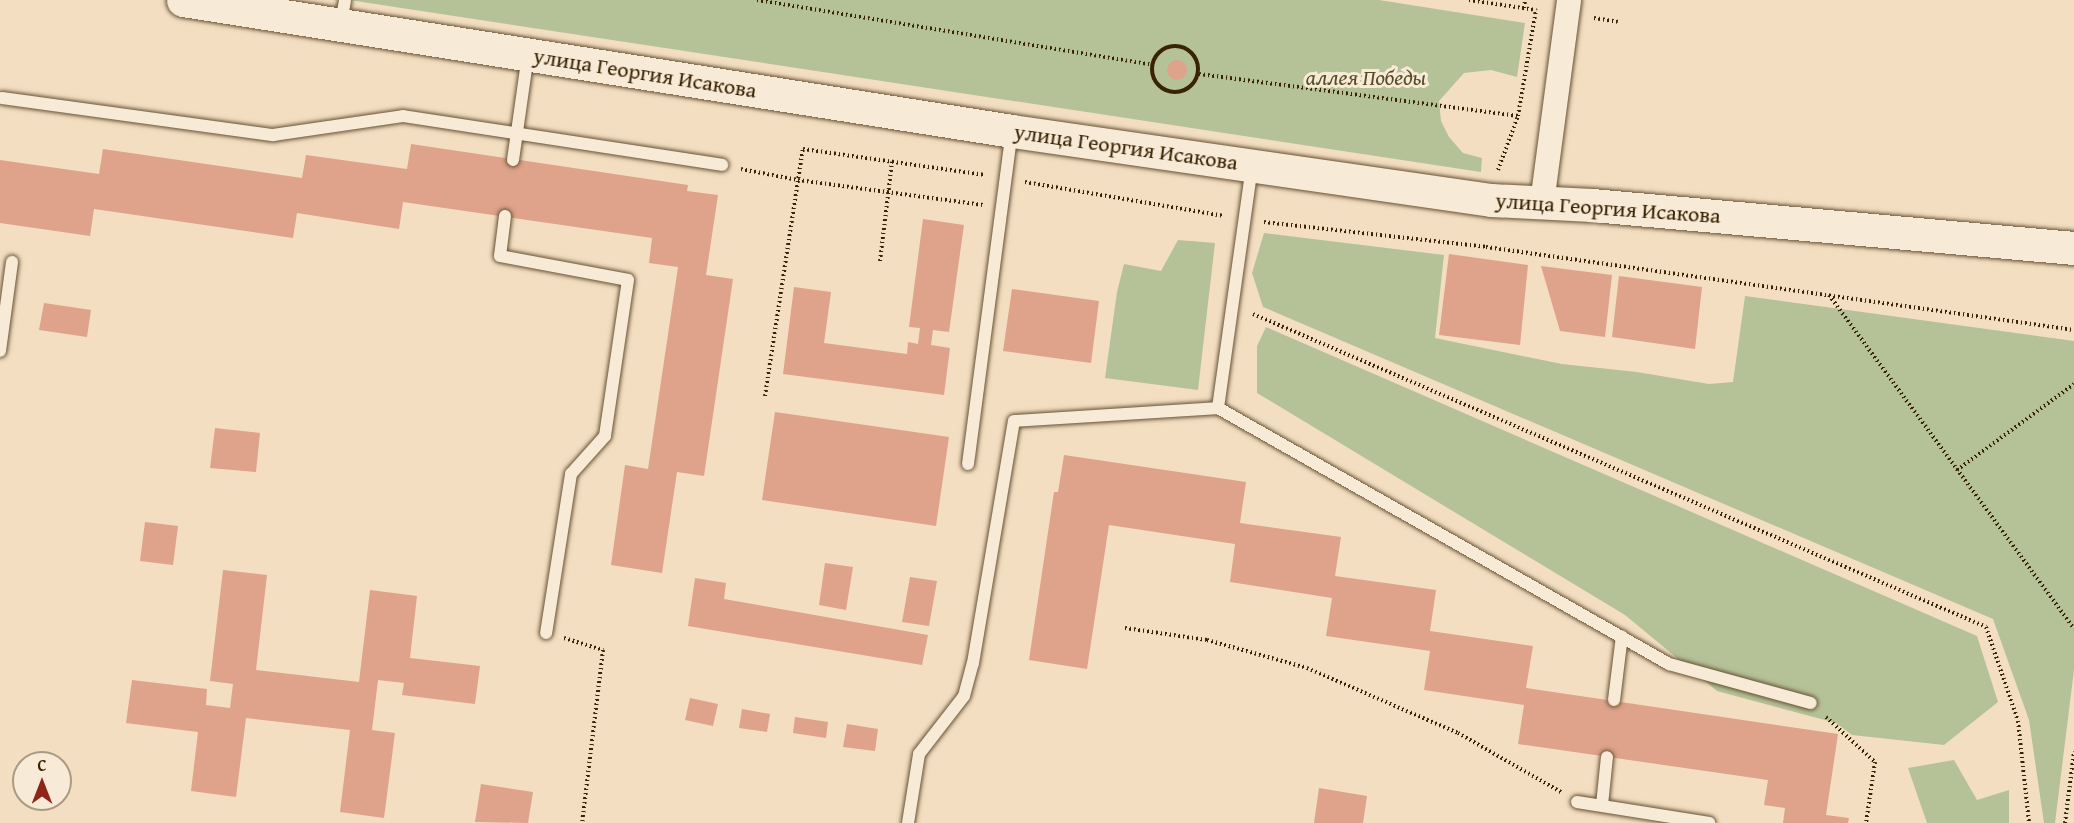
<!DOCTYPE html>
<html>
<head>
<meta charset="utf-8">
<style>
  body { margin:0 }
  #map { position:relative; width:2074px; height:823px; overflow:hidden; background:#f3dec2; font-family:"Gentium Book Plus",serif }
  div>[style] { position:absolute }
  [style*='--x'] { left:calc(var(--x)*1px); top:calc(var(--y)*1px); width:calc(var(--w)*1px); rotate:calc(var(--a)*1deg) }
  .green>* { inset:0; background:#b5c298 }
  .building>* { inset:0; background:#dfa28b }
  .round { border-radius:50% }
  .path>* { height:4px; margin-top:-2px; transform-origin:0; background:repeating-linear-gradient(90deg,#382303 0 1.5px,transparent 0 4.5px) }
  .path>.ring { margin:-2px; padding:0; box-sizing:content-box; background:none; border:4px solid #382303; border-radius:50% }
  .roads { filter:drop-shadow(0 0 2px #675233) drop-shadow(0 0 2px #675233) }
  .lane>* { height:12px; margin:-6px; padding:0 6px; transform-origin:6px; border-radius:6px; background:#f7ead7 }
  .street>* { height:24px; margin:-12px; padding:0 12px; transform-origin:12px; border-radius:12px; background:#f7ead7 }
  .secondary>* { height:33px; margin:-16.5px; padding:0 16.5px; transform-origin:16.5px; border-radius:16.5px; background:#f7ead7 }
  span { translate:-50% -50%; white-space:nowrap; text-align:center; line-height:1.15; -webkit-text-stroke:6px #f7ead7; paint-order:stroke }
  .street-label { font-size:22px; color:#382303 }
  .park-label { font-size:22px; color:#574b28; font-style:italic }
  .north { position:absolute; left:12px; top:751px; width:60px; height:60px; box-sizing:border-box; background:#f7ead7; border:2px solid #ab9a82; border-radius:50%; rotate:0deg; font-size:16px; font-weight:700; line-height:24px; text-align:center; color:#382303 }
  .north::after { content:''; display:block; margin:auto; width:21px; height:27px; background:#8f2418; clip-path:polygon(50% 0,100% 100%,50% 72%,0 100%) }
</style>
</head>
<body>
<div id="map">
  <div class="green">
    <i style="clip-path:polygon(349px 0,1379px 0,1525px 23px,1517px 77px,1491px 70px,1464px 73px,1439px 101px,1441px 121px,1449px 137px,1463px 153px,1482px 158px,1481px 172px)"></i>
    <i style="clip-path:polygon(1264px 233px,1444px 255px,1435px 338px,1562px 364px,1637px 372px,1709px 384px,1733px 382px,1745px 296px,2074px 341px,2074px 670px,2055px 823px,2044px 823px,2029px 720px,1993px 619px,1263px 307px,1252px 273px)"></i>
    <i style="clip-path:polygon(1178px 240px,1215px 243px,1198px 390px,1105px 378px,1117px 292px,1124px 264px,1161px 271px)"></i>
    <i style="clip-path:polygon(1266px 327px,1977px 636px,1998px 702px,1944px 745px,1852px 735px,1836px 723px,1717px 691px,1625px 615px,1257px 393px,1257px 346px)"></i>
    <i style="clip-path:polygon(1954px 760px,1977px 800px,2009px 790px,2009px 823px,1927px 823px,1908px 768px)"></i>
  </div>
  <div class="building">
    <i class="round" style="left:1167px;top:60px;width:20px;height:20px"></i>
    <i style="clip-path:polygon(411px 144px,688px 185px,687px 191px,718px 195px,706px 275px,733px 279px,704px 476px,677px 472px,662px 573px,611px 565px,625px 465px,648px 469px,678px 267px,649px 263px,652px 238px,403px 202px,399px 229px,297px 213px,293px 238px,94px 209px,90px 236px,0 223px,0 160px,99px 174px,103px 149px,302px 178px,306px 155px,407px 169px)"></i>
    <i style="clip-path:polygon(923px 219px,964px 225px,949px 332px,933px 330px,931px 345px,950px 348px,944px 395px,783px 374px,794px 287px,831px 292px,824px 343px,907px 354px,908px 342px,918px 344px,920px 328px,909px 327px)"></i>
    <i style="clip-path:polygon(1449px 254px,1528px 265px,1520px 345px,1439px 335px)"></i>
    <i style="clip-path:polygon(1541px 266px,1612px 275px,1605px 337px,1560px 331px)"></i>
    <i style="clip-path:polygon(1619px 276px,1702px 287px,1695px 349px,1612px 337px)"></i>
    <i style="clip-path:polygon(1012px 289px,1099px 301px,1091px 363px,1003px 351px)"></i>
    <i style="clip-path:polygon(44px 303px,91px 310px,87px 337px,39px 330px)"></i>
    <i style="clip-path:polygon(775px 412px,949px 437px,936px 526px,762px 500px)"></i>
    <i style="clip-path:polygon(215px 428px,260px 433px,256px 472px,210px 468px)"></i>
    <i style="clip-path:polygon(1064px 455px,1246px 482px,1240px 523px,1341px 537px,1335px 576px,1436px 590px,1430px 631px,1533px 646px,1526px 688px,1838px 734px,1826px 815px,1849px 818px,1848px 823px,1783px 823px,1785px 808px,1764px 805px,1768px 780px,1518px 744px,1524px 705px,1424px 690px,1430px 651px,1326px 636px,1332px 598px,1230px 582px,1235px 544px,1109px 525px,1087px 669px,1029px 660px,1054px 492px,1058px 492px)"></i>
    <i style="clip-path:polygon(145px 522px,178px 526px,173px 565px,140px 561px)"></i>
    <i style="clip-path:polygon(825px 563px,853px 567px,846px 610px,819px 605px)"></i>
    <i style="clip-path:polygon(223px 570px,267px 575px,256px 670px,359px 682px,370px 590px,417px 596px,410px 658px,480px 666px,475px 704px,402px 695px,404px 683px,378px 680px,372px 730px,395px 733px,384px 818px,340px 812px,350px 730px,246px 718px,236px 797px,191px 791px,198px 732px,126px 723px,132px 680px,207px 689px,206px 705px,230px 708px,233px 684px,210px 681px)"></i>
    <i style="clip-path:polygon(910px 577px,937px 581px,929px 626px,902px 622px)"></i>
    <i style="clip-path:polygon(695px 578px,726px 583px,724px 599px,928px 635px,922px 665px,688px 626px)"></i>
    <i style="clip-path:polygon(690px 698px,718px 704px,713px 726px,685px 720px)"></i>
    <i style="clip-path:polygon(742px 709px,770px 714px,767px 732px,739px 728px)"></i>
    <i style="clip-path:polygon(795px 717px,828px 722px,826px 738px,793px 733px)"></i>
    <i style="clip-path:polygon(847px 724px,878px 729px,875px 751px,843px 747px)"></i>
    <i style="clip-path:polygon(481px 784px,533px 792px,528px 823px,475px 822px)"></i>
    <i style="clip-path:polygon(1319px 788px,1367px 796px,1363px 823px,1314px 823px)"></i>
  </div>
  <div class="path">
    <i style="--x:757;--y:0;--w:400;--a:9.3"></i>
    <i style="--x:1469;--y:0;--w:68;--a:8.5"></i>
    <i style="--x:1524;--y:8;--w:8;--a:-83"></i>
    <i style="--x:1594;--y:18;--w:24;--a:9"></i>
    <i class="ring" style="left:1152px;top:46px;width:42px;height:42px"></i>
    <i style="--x:1199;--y:74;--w:322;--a:7.5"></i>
    <i style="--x:1518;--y:116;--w:108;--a:-80.4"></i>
    <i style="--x:741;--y:169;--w:58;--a:10.9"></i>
    <i style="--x:798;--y:180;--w:187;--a:7.7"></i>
    <i style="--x:1498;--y:170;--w:58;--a:-69.7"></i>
    <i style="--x:1025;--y:182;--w:202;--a:9.7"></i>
    <i style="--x:1264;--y:222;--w:223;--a:6.4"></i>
    <i style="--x:1486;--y:247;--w:594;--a:8.03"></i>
    <i style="--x:880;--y:261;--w:100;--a:-83.1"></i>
    <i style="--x:1829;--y:295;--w:414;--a:53.7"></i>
    <i style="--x:1253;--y:314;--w:797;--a:23.12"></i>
    <i style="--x:1986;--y:627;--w:99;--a:71.2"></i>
    <i style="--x:2018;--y:721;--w:103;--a:83.8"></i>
    <i style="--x:765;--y:396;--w:250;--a:-81.3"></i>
    <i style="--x:803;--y:149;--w:184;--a:8.1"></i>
    <i style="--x:1957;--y:470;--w:145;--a:-36.3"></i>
    <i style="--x:1125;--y:628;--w:83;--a:8.3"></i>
    <i style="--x:1207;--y:640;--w:104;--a:15.6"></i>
    <i style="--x:1307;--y:668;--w:164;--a:23.3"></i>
    <i style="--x:1458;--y:733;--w:119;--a:29.8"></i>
    <i style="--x:564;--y:638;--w:41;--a:17.1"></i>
    <i style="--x:603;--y:650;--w:174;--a:96.9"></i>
    <i style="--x:1826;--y:717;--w:67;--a:42.6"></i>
    <i style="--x:1875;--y:762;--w:62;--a:98.4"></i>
    <i style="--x:2065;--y:823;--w:72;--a:-82.8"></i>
  </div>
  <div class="roads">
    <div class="lane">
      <i style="--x:341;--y:23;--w:23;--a:-80"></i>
      <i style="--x:2;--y:98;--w:274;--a:7.8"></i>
      <i style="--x:273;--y:135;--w:131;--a:-8.3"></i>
      <i style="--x:403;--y:116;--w:323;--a:8.7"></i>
      <i style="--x:513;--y:160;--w:106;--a:-81.9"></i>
      <i style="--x:505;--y:216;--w:40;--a:97.1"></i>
      <i style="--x:500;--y:256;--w:130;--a:10.6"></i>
      <i style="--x:628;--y:280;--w:158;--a:98.4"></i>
      <i style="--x:605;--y:436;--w:51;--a:131.8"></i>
      <i style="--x:571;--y:474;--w:161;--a:98.9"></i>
      <i style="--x:0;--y:351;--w:90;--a:-82.3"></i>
      <i style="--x:1218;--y:408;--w:244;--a:-82"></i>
      <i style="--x:968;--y:464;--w:335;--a:-82.5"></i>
      <i style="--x:1614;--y:700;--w:64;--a:-82.9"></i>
      <i style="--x:1577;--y:802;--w:134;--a:9"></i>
      <i style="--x:1602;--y:805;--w:48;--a:-84.1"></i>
      <i style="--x:908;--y:823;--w:70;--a:-80.9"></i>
      <i style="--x:919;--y:754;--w:73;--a:-52.2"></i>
      <i style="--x:964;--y:696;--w:34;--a:-75"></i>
      <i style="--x:973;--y:663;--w:245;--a:-80.4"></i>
      <i style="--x:1014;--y:421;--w:204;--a:-3.6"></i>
      <i style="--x:1218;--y:408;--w:519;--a:29.58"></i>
      <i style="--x:1669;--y:664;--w:147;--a:15.4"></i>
    </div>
    <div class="street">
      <i style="--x:1542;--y:203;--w:205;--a:-82.4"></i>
    </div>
    <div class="secondary">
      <i style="--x:183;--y:0;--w:839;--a:8.98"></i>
      <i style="--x:1012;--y:131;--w:484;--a:8.2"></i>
      <i style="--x:1491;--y:200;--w:101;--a:2.8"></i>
      <i style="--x:1592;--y:205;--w:484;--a:5.1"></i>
    </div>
  </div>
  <div class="street-label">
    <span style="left:645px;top:73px;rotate:9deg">улица Георгия Исакова</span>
    <span style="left:1126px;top:147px;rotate:8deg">улица Георгия Исакова</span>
    <span style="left:1608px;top:208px;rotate:4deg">улица Георгия Исакова</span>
  </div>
  <div class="park-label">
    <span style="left:1366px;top:78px">аллея Победы</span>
  </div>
  <div class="north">С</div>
</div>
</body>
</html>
